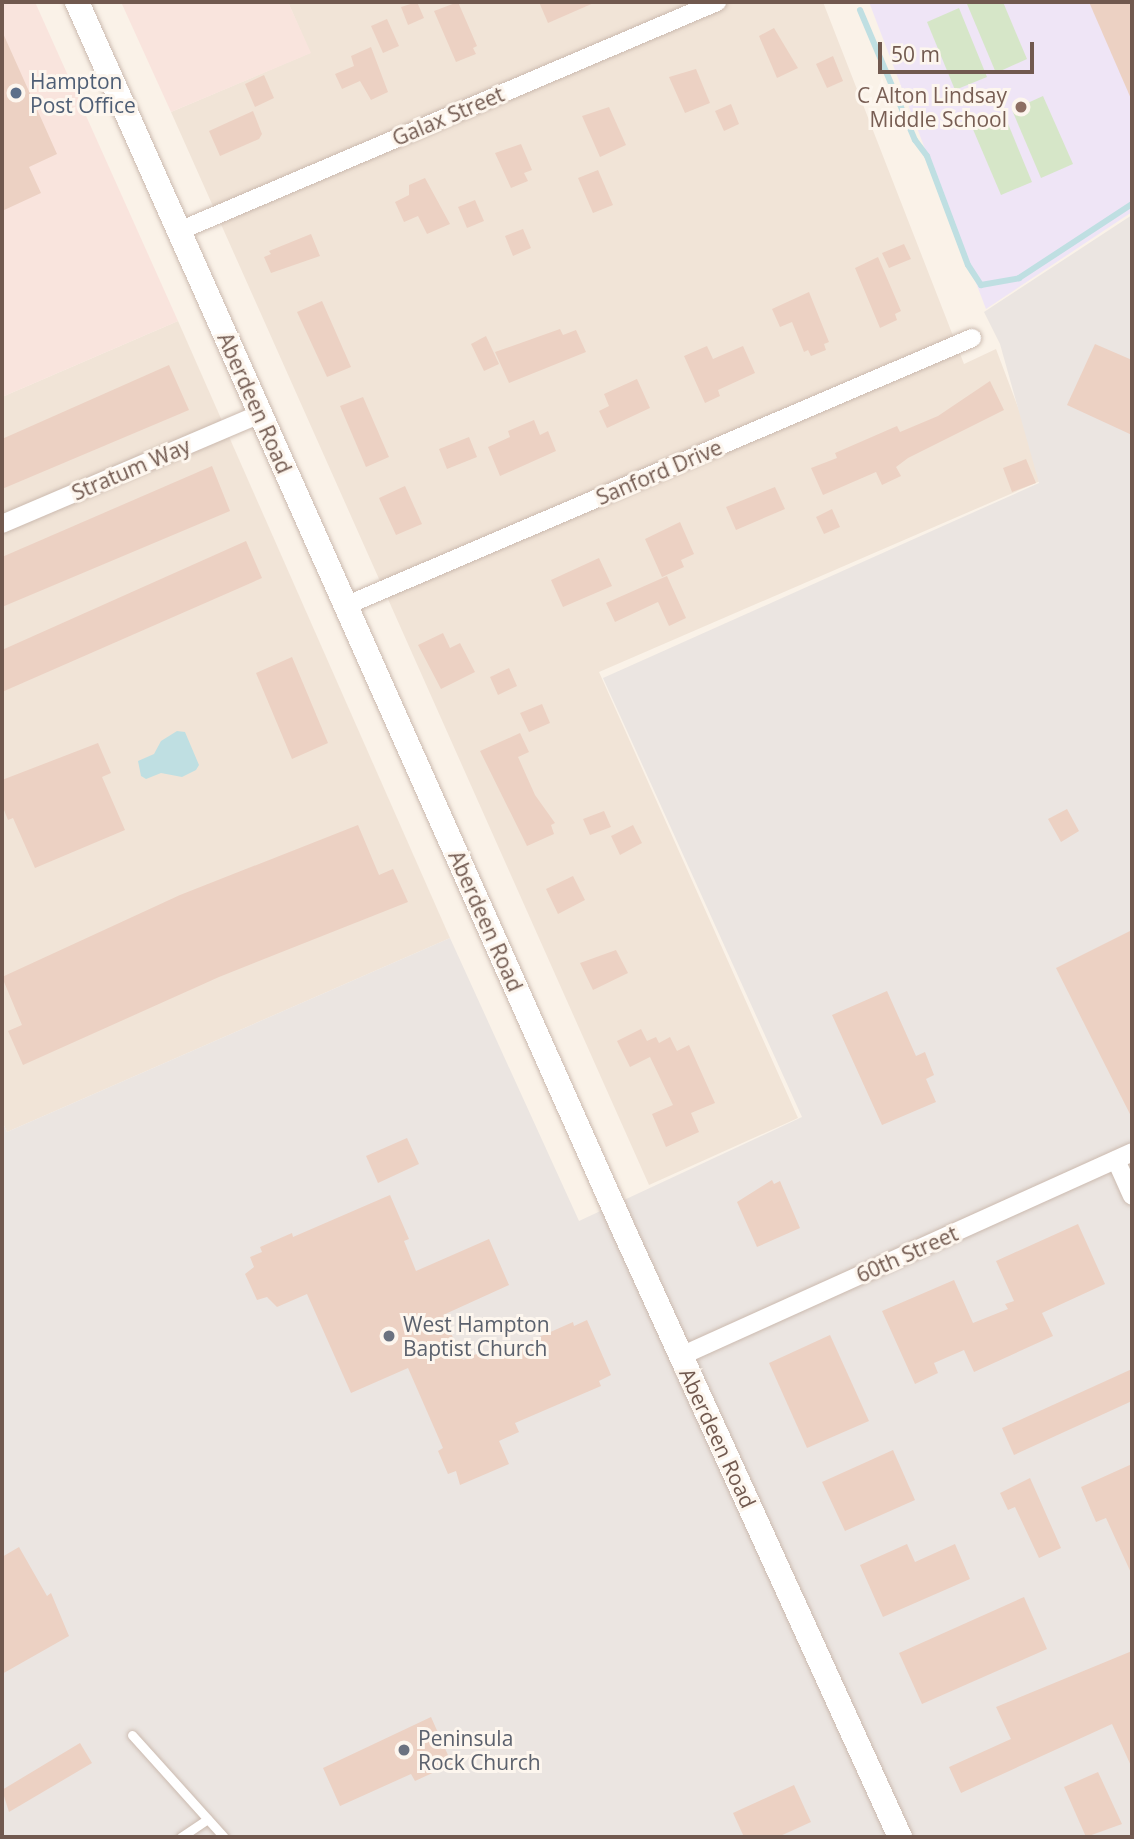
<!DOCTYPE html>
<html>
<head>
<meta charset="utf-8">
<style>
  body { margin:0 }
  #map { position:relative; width:1134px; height:1839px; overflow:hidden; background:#faf2e8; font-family:"Open Sans",sans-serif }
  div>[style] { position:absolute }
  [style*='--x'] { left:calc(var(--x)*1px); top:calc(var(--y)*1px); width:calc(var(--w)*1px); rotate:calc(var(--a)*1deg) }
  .residential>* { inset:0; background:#f1e4d7 }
  .commercial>* { inset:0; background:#f9e4dd }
  .industrial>* { inset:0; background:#ebe5e1 }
  .education>* { inset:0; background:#efe5f6 }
  .green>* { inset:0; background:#d6e6c8 }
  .water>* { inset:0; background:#bfdfe2 }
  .stream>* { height:6px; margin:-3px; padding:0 3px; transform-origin:3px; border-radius:3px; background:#bfdfe2 }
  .building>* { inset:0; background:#ecd1c3 }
  .roads { filter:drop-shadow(0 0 2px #cbbaaf) drop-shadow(0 0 2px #cbbaaf) }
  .lane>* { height:9px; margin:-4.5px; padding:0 4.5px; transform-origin:4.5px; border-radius:4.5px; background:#fff }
  .street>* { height:18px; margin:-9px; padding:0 9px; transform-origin:9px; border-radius:9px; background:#fff }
  .secondary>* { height:24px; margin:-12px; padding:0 12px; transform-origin:12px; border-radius:12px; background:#fff }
  .dots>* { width:19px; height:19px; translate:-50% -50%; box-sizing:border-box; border:4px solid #fdf6ee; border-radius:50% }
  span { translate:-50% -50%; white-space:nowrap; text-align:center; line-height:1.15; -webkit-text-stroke:6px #fdf6ee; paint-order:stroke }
  .service-label { font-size:21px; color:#4e5e75 }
  .left { translate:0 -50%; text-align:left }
  .education-label { font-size:21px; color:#785e54 }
  .right { translate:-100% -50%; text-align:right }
  .street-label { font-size:21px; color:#71594f }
  .worship-label { font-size:21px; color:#5b616d }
  .frame { position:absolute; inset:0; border:4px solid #71594f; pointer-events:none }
  .scale { position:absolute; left:878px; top:42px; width:156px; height:32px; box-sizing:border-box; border:4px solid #71594f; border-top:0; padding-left:9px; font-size:21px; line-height:24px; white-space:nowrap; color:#71594f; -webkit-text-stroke:5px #fdf6ee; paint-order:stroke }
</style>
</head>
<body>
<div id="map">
  <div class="residential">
    <i style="clip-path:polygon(288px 2px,823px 2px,964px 364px,996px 349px,1045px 479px,599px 672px,798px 1118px,649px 1185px,171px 112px,310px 53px)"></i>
    <i style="clip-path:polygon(178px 321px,450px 938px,7px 1132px,2px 1121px,2px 397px)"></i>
  </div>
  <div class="commercial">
    <i style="clip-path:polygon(2px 2px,35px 2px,178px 321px,2px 397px)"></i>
    <i style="clip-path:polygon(121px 2px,288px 2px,311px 53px,171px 112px)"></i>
  </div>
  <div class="industrial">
    <i style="clip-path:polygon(1132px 215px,1132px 1837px,2px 1837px,2px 1121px,7px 1132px,450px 938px,579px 1221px,802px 1117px,603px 678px,1039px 483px,1000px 344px,984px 312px)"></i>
  </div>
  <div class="education">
    <i style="clip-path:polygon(869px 2px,1132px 2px,1132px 212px,986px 309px)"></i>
  </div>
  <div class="green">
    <i style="clip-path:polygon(973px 2px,1003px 2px,1027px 59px,996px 73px,967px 4px)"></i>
    <i style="clip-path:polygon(959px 8px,987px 77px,955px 90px,927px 22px)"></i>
    <i style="clip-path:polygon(1043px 96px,1073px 164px,1041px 178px,1012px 110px)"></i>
    <i style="clip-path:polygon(1004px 114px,1032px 182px,1001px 195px,972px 127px)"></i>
  </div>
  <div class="water">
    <i style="clip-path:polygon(177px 731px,185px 732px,199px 765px,196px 770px,182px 777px,161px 773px,146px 779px,141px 776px,138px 761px,154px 754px,161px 741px)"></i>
  </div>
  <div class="stream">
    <i style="--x:860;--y:10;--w:141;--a:67.1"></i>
    <i style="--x:915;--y:140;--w:20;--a:53"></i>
    <i style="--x:927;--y:156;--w:116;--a:69.4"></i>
    <i style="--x:968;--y:265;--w:24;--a:57"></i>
    <i style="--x:981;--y:285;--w:39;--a:-10"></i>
    <i style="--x:1019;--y:278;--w:135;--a:-33.2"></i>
  </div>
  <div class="building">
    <i style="clip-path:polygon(417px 2px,424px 18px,408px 25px,401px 7px)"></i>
    <i style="clip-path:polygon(458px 2px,477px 46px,473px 48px,476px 54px,456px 62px,434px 11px)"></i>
    <i style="clip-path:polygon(539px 2px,596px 2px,548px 23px)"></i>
    <i style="clip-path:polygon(1089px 2px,1132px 2px,1132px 101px)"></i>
    <i style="clip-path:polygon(387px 19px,399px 46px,383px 53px,371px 26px)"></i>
    <i style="clip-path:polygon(774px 28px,798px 68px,777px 78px,759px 36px)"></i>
    <i style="clip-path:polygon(2px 31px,57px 154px,29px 167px,41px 193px,2px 211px)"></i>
    <i style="clip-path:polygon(371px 47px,388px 92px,371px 100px,360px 81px,342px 89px,335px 74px,354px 66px,351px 56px)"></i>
    <i style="clip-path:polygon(833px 56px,843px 81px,827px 88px,816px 64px)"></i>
    <i style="clip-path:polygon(696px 69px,710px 103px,685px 113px,669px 77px)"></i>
    <i style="clip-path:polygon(264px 75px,274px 98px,255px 107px,245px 84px)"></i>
    <i style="clip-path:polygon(731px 104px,739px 124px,724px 131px,715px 111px)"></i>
    <i style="clip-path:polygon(609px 107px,626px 145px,600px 157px,582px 116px)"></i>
    <i style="clip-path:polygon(253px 111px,262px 134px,259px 139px,220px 156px,209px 131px)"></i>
    <i style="clip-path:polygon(521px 144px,532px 170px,524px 173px,528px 181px,511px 188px,495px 153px)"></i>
    <i style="clip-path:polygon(598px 170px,613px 205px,593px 213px,578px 178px)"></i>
    <i style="clip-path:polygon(425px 178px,450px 224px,427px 234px,418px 216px,404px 222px,395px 202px,409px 195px,409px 185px)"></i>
    <i style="clip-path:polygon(475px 200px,484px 221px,467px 228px,458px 207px)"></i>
    <i style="clip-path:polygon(523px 229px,531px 248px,513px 256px,505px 236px)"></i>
    <i style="clip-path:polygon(311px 234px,320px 256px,271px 273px,264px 257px,271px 254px,269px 251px)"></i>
    <i style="clip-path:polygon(904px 244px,911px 259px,889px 268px,882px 253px)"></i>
    <i style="clip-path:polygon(878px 257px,901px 311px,895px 314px,897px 320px,880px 328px,855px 268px)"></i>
    <i style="clip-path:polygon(809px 292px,829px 342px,824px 344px,826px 350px,811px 356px,808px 350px,804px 352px,792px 322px,780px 327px,772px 309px)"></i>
    <i style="clip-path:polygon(322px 301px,351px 367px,327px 377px,297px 312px)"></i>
    <i style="clip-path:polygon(560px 329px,563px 335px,576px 330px,586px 352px,509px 383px,495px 352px)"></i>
    <i style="clip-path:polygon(486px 336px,499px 364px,484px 371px,471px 344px)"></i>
    <i style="clip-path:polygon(1095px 344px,1132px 360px,1132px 435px,1067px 405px)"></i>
    <i style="clip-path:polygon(707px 346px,713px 359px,743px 346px,755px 373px,718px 390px,720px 396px,705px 403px,684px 356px)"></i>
    <i style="clip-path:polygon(169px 365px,189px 410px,2px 489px,2px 439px)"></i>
    <i style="clip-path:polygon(637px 379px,650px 408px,607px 428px,599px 411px,609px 406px,604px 394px)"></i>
    <i style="clip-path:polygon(990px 381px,1004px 410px,908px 458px,896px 467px,901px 476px,882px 485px,876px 472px,823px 495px,811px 468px,837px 458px,835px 453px,897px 426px,900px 432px,938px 416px)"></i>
    <i style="clip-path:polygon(363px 397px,389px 457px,366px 467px,340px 406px)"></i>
    <i style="clip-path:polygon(534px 420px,540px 435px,548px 431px,556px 451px,500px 476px,488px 447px,510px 437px,508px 431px)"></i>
    <i style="clip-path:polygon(469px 437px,477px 457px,447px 469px,439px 449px)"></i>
    <i style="clip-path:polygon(1026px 459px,1036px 483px,1012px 492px,1003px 468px)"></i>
    <i style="clip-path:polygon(212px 466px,230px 511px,2px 607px,2px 557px)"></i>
    <i style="clip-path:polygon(405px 486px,422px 524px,396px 535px,379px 498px)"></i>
    <i style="clip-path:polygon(775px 487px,785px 509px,736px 530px,726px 507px)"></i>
    <i style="clip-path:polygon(832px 509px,840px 527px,824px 534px,816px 517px)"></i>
    <i style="clip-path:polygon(680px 522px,694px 554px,681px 560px,684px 567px,662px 577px,645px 539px)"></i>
    <i style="clip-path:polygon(246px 541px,262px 578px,2px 692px,2px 650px)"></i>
    <i style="clip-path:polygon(599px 558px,612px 586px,563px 607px,551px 580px)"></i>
    <i style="clip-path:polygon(667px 576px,686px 618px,669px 626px,658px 602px,615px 622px,606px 603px)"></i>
    <i style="clip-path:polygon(443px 633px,450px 648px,460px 643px,475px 672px,441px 689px,418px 645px)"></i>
    <i style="clip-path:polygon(292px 657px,328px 743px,292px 759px,256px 673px)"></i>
    <i style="clip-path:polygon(509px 668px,517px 686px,498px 695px,490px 677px)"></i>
    <i style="clip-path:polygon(542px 704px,550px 723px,529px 732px,520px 713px)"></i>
    <i style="clip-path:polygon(520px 733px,529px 752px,518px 757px,535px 795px,555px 823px,551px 825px,554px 834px,527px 846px,480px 751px)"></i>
    <i style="clip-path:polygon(98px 743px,111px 773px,102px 777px,125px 830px,35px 868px,13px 818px,8px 820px,2px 805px,2px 780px)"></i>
    <i style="clip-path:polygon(1067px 809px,1079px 831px,1061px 842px,1048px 819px)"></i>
    <i style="clip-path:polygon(604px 811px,611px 827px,590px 835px,583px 819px)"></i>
    <i style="clip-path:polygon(358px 825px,379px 875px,393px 869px,408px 902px,219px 977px,23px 1065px,8px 1031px,22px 1025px,2px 977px,180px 895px)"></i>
    <i style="clip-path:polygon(633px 825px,642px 843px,620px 855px,611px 836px)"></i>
    <i style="clip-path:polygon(573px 876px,585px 900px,558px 914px,546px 889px)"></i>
    <i style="clip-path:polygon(1132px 930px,1132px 1118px,1056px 968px)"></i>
    <i style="clip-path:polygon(616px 950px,628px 973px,593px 990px,580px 963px)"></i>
    <i style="clip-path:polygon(887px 991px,916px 1056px,925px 1052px,934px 1075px,926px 1079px,936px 1102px,882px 1125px,832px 1015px)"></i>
    <i style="clip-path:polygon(641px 1029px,647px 1041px,656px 1037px,659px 1043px,670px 1037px,677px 1051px,689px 1045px,715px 1103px,691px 1113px,699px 1132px,666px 1147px,652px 1114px,673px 1105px,650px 1057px,630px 1067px,617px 1041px)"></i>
    <i style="clip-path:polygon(407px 1138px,419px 1164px,378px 1183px,366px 1156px)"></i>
    <i style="clip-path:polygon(772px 1180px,774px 1184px,780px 1181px,800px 1228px,757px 1247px,737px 1202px)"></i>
    <i style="clip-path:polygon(390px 1195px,409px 1239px,404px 1241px,416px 1271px,489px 1239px,509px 1285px,443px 1315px,463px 1360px,483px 1351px,487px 1360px,573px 1322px,574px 1326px,587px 1320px,611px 1375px,599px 1381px,601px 1386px,515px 1423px,519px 1432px,499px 1441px,509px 1464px,460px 1485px,456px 1471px,448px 1474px,438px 1451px,443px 1448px,408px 1368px,351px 1393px,307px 1294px,277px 1307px,267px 1297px,257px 1300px,245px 1274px,254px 1267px,250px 1257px,262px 1252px,260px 1247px,292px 1233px,293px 1237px)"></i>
    <i style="clip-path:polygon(1078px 1224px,1105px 1284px,1042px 1313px,1053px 1336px,974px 1372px,964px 1350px,934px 1363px,938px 1373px,915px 1384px,882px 1311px,954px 1280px,973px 1323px,1008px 1309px,1005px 1304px,1014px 1301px,996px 1261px)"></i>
    <i style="clip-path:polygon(830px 1335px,869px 1421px,807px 1448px,769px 1363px)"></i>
    <i style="clip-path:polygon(1132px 1369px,1132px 1401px,1014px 1455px,1002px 1428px)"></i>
    <i style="clip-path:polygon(893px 1450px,915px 1500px,845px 1531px,822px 1482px)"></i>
    <i style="clip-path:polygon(1132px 1464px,1132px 1575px,1106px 1518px,1096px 1522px,1081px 1487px)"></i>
    <i style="clip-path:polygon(1030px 1478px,1061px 1548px,1039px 1558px,1015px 1507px,1008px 1510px,1000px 1493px)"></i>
    <i style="clip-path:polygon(907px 1544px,915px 1562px,955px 1544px,970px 1579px,883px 1617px,860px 1565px)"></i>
    <i style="clip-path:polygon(19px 1547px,47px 1596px,51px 1593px,69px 1636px,2px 1674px,2px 1557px)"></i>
    <i style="clip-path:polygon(1024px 1597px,1047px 1649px,922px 1704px,899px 1653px)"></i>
    <i style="clip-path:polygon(1132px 1651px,1132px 1768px,1112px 1724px,961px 1793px,949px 1767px,1011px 1739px,996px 1707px)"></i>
    <i style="clip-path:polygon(431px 1717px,452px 1764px,415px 1781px,411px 1774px,340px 1806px,323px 1768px)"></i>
    <i style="clip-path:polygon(80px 1743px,92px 1763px,9px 1812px,2px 1790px)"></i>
    <i style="clip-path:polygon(1098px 1772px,1122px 1824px,1086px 1837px,1064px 1787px)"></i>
    <i style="clip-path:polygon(794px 1785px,811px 1822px,778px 1837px,744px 1837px,733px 1813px)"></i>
  </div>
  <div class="roads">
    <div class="lane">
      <i style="--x:132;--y:1735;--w:137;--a:48"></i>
      <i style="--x:181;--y:1837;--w:32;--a:-34"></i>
    </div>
    <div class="street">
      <i style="--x:179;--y:231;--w:585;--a:-23.06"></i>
      <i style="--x:2;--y:524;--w:280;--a:-23.1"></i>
      <i style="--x:345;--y:606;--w:682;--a:-23.14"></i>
      <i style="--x:1116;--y:1160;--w:39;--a:66"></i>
      <i style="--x:681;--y:1356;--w:495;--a:-24.3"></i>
    </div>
    <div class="secondary">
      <i style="--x:77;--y:2;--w:1338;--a:66"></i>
      <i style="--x:621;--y:1224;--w:674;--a:65.53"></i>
    </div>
  </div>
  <div class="dots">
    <i style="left:16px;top:93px;background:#5c6f8a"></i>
    <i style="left:1021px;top:107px;background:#8d6e63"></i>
    <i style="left:389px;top:1336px;background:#6b7280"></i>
    <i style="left:404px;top:1750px;background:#6b7280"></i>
  </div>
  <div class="service-label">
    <span class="left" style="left:30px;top:93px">Hampton<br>Post Office</span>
  </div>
  <div class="education-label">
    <span class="right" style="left:1007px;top:107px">C Alton Lindsay<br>Middle School</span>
  </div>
  <div class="street-label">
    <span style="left:448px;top:116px;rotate:-23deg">Galax Street</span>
    <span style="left:255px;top:403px;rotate:66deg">Aberdeen Road</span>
    <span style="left:131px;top:469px;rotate:-23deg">Stratum Way</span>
    <span style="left:659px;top:472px;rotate:-23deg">Sanford Drive</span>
    <span style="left:486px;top:921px;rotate:66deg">Aberdeen Road</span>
    <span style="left:907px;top:1254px;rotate:-24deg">60th Street</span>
    <span style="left:718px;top:1438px;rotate:65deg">Aberdeen Road</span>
  </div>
  <div class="worship-label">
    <span class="left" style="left:403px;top:1336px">West Hampton<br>Baptist Church</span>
    <span class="left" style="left:418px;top:1750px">Peninsula<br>Rock Church</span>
  </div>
  <div class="frame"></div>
  <div class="scale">50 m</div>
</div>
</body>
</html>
